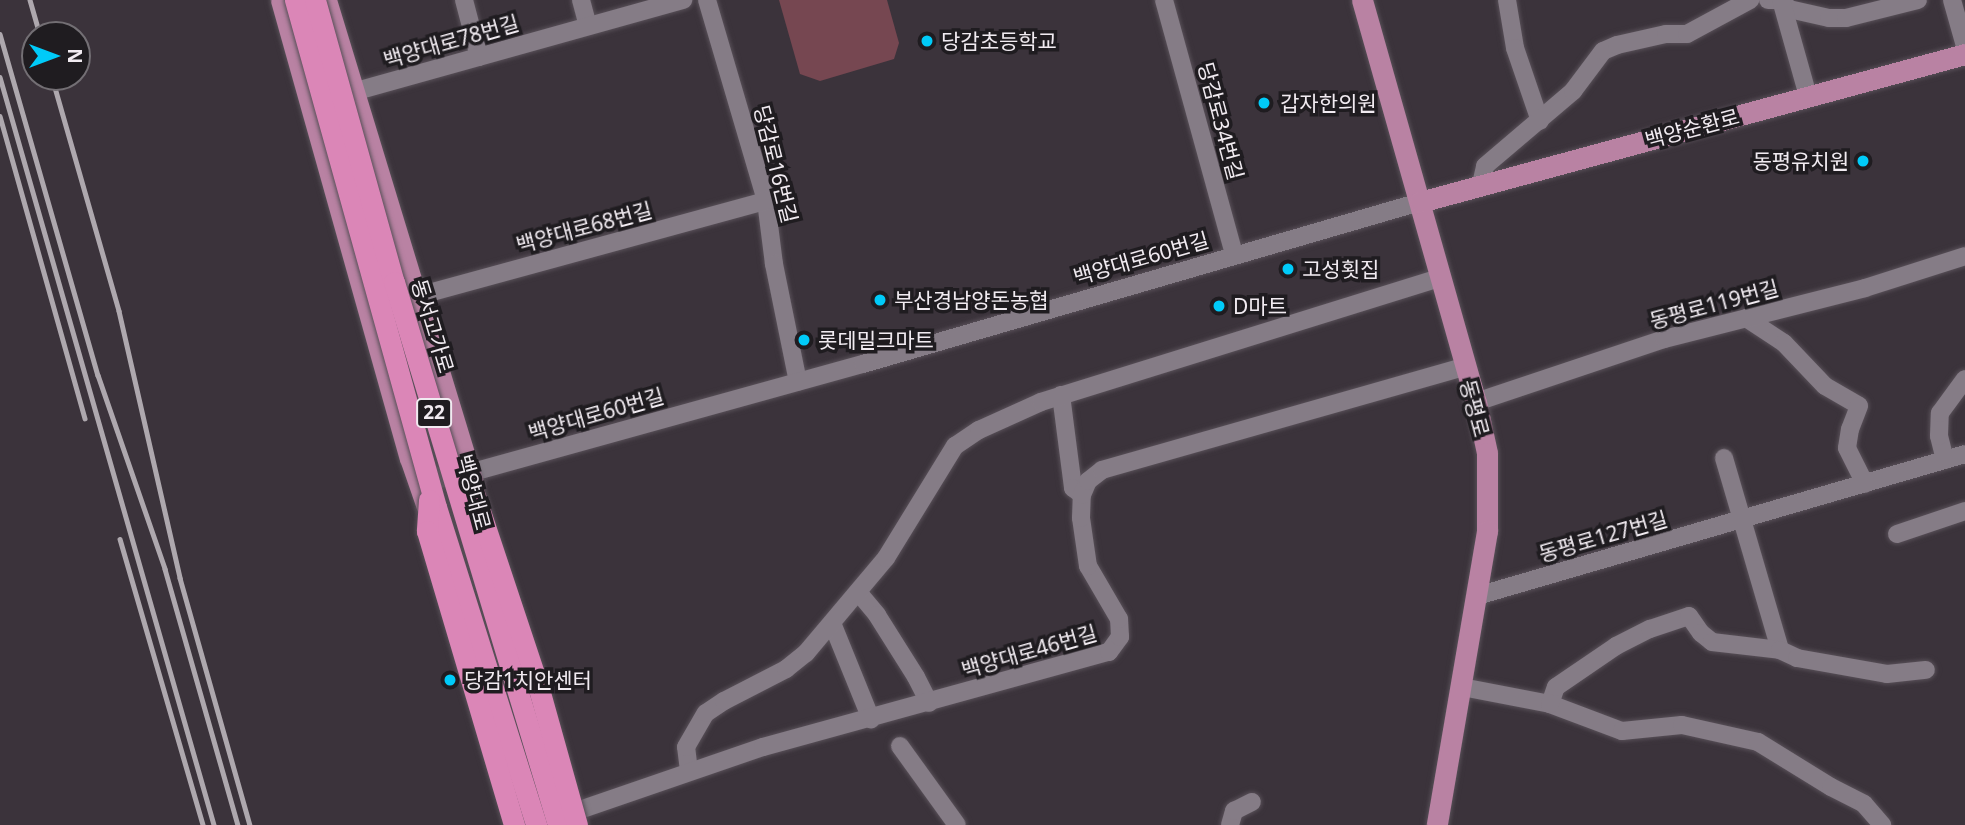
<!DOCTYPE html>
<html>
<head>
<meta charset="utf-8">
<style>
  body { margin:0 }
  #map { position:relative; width:1965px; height:825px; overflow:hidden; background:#3b333b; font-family:"Noto Sans","Noto Sans KR",sans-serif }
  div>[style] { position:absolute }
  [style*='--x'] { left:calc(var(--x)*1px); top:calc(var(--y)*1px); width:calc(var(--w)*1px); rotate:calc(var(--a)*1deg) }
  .green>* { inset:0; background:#764751 }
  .roads { filter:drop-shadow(0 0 2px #585058) drop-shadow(0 0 2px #585058) }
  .minor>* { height:18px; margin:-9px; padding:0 9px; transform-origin:9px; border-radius:9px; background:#857c86 }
  .major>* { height:21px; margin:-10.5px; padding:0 10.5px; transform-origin:10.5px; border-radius:10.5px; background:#b982a3 }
  .rail>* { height:4.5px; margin:-2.25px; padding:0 2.25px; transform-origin:2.25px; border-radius:2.25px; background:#aea8ae }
  .bridges { filter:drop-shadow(0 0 2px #585058) drop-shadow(0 0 2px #585058) }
  .highway-bridge>* { height:21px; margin:-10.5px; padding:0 10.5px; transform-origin:10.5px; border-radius:10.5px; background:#db86b7 }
  .dots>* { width:19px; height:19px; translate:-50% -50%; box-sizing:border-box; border:4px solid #1f1c20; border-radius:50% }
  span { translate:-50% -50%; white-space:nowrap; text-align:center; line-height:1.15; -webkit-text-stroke:7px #1f1c20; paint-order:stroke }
  .shield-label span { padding:2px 5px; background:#1f1c20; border:2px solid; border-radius:5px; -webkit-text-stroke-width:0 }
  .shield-label { font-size:19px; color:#f1ebf1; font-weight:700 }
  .street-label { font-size:21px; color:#f1ebf1 }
  .poi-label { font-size:21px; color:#f1ebf1 }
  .left { translate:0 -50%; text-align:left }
  .right { translate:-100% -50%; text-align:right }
  .north { position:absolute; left:21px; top:21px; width:70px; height:70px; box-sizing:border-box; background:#1f1c20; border:2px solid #736f74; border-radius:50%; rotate:90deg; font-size:19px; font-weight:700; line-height:28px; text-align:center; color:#f1ebf1 }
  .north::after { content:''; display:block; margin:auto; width:24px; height:32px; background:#00cbf9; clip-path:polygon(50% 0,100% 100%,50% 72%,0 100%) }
</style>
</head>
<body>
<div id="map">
  <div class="green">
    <i style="clip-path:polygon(779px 0,887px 0,899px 43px,894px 59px,820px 81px,800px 74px)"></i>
  </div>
  <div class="roads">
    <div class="minor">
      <i style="--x:464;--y:0;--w:59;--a:75.3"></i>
      <i style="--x:581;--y:0;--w:27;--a:75"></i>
      <i style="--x:707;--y:0;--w:209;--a:73.6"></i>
      <i style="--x:766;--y:201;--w:64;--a:82.8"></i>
      <i style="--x:774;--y:264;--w:120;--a:78.5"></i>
      <i style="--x:1164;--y:0;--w:264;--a:74.6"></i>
      <i style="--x:1507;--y:0;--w:49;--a:80.5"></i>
      <i style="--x:1515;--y:48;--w:77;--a:71.1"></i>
      <i style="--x:1768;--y:0;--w:13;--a:0"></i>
      <i style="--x:1781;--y:0;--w:12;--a:48"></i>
      <i style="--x:1789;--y:9;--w:41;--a:12.7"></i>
      <i style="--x:1829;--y:18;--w:17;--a:0"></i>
      <i style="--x:1846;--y:18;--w:74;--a:-14"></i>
      <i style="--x:1781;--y:0;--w:100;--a:74.3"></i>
      <i style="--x:1952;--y:0;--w:48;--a:74.2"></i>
      <i style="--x:353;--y:92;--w:343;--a:-15.6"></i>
      <i style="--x:1481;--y:184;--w:18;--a:-77"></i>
      <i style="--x:1485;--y:166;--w:116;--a:-40.4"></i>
      <i style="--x:1573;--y:91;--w:50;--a:-53.1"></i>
      <i style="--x:1603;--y:51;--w:15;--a:-23"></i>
      <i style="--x:1617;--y:45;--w:50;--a:-12.7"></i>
      <i style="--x:1666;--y:34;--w:21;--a:0"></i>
      <i style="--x:1687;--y:34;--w:72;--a:-28.4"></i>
      <i style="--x:414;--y:297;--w:365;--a:-15.3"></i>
      <i style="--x:1746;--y:318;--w:45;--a:33.3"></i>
      <i style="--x:1784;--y:343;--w:59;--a:46.4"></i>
      <i style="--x:1825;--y:386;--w:39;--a:30"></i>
      <i style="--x:1859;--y:406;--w:25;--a:111"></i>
      <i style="--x:1850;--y:429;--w:19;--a:99"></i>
      <i style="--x:1847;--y:448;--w:40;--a:63.4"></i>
      <i style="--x:1061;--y:395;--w:94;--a:82.6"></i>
      <i style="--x:1073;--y:488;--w:11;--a:38"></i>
      <i style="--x:1476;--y:402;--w:198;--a:-18.5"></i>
      <i style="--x:1664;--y:339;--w:207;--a:-14.2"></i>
      <i style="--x:1865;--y:288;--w:105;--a:-17.7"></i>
      <i style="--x:1724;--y:458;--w:200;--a:73.7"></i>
      <i style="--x:1945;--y:460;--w:25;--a:-104"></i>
      <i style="--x:1939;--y:436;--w:23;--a:-88"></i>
      <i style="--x:1940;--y:413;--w:42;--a:-53.7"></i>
      <i style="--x:420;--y:465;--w:24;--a:36"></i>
      <i style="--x:439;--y:479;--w:23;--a:-10"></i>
      <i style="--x:462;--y:475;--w:416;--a:-15.5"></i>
      <i style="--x:863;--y:364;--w:580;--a:-16.22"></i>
      <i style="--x:1897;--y:534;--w:72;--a:-18.7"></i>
      <i style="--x:858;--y:592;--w:30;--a:50"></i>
      <i style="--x:877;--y:615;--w:73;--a:57.8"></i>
      <i style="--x:916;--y:677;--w:29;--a:63"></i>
      <i style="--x:1477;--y:596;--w:508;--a:-16.22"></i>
      <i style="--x:832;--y:623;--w:104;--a:67.9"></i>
      <i style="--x:1462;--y:687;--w:90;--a:10.9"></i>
      <i style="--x:1550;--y:704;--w:77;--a:20.6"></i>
      <i style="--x:1622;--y:731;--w:60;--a:-5.7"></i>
      <i style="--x:1682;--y:725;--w:78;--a:12.6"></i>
      <i style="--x:1758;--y:742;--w:86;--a:31.7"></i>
      <i style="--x:1831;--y:787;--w:37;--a:27"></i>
      <i style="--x:1864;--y:804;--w:28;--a:49"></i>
      <i style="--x:1550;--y:704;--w:18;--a:-71"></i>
      <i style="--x:1556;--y:687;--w:73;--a:-34.3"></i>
      <i style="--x:1616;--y:646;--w:38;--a:-27"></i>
      <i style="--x:1650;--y:629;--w:41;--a:-18.4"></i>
      <i style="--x:1689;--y:616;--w:21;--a:55"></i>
      <i style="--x:1701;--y:633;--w:14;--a:39"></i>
      <i style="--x:1712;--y:642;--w:68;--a:6.7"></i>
      <i style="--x:1780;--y:650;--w:19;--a:25"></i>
      <i style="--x:1797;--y:658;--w:91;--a:10.1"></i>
      <i style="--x:1887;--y:674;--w:39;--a:-6"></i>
      <i style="--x:900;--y:746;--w:97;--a:54.2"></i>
      <i style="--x:689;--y:771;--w:24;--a:-97"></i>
      <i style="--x:686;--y:747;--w:39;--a:-60"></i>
      <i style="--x:706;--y:713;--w:22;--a:-34"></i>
      <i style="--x:724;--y:701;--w:70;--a:-27.3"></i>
      <i style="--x:786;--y:669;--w:26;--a:-39"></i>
      <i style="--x:806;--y:653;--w:124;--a:-49.9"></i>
      <i style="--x:886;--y:558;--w:132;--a:-58.4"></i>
      <i style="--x:955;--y:446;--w:29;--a:-34"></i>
      <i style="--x:979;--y:430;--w:68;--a:-24.3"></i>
      <i style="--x:1041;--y:402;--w:417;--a:-17.3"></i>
      <i style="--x:568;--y:814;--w:206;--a:-19"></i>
      <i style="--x:763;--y:747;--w:359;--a:-15.4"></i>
      <i style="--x:1109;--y:652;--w:19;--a:-54"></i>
      <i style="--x:1120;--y:637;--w:18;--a:-93"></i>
      <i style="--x:1119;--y:619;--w:61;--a:-120.3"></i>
      <i style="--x:1088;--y:566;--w:49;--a:-98.3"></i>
      <i style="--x:1081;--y:518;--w:23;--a:-88"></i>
      <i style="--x:1082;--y:495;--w:15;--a:-67"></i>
      <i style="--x:1088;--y:481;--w:18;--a:-38"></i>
      <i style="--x:1102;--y:470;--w:376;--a:-15.9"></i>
      <i style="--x:1230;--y:825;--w:15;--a:-74"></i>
      <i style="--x:1234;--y:811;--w:20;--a:-27"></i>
    </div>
    <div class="major">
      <i style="--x:281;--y:0;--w:476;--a:74.3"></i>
      <i style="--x:410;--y:458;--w:52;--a:70.9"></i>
      <i style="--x:326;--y:0;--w:505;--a:73.07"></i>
      <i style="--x:1362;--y:0;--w:418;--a:74.2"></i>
      <i style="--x:1476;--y:402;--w:52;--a:77.8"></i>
      <i style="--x:1487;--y:453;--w:78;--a:90"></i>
      <i style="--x:1487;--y:531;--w:298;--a:99.7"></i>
      <i style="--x:1420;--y:202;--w:565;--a:-15.19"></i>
    </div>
  </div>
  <div class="rail">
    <i style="--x:30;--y:0;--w:36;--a:74"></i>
    <i style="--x:0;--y:34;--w:355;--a:74"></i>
    <i style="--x:98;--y:375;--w:205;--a:70.9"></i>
    <i style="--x:165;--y:569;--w:266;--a:74.1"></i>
    <i style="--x:0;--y:77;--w:778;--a:74.03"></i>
    <i style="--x:52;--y:77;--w:243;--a:74"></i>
    <i style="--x:119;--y:311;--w:274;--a:77.1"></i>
    <i style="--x:180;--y:578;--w:257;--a:74.2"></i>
    <i style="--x:0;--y:116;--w:314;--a:74.3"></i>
    <i style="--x:120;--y:539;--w:298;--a:73.8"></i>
  </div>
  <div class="bridges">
    <div class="highway-bridge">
      <i style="--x:295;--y:0;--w:526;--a:74.46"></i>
      <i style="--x:436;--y:507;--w:333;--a:72.5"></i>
      <i style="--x:315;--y:0;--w:293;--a:74.4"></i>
      <i style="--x:394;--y:282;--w:567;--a:73.19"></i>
      <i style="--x:465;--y:466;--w:235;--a:71.6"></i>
      <i style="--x:539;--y:689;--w:141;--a:74.4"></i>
      <i style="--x:429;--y:500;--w:31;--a:94"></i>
      <i style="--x:427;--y:531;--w:307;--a:73.5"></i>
    </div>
  </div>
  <div class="dots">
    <i style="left:927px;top:41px;background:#00cbf9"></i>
    <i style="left:1264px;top:103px;background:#00cbf9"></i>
    <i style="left:1863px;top:161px;background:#00cbf9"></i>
    <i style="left:1288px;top:269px;background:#00cbf9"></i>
    <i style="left:880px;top:300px;background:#00cbf9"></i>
    <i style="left:1219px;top:306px;background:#00cbf9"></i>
    <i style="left:804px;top:340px;background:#00cbf9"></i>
    <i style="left:450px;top:680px;background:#00cbf9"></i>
  </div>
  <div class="shield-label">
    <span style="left:434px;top:413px">22</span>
  </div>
  <div class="street-label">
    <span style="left:451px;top:41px;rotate:-16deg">백양대로78번길</span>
    <span style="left:1221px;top:121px;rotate:75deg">당감로34번길</span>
    <span style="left:1692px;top:128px;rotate:-15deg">백양순환로</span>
    <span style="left:776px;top:164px;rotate:76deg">당감로16번길</span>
    <span style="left:584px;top:227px;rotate:-15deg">백양대로68번길</span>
    <span style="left:1141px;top:258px;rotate:-16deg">백양대로60번길</span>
    <span style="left:1714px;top:304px;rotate:-15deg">동평로119번길</span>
    <span style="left:433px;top:326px;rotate:73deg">동서고가로</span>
    <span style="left:1475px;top:408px;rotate:75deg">동평로</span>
    <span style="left:596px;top:414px;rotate:-16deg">백양대로60번길</span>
    <span style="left:474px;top:492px;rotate:75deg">백양대로</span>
    <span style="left:1603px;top:536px;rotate:-16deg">동평로127번길</span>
    <span style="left:1029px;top:651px;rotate:-16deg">백양대로46번길</span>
  </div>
  <div class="poi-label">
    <span class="left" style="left:941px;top:41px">당감초등학교</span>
    <span class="left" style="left:1280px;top:103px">갑자한의원</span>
    <span class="right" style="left:1849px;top:161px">동평유치원</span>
    <span class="left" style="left:1302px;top:269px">고성횟집</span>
    <span class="left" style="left:894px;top:300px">부산경남양돈농협</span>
    <span class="left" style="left:1233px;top:306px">D마트</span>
    <span class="left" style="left:818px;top:340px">롯데밀크마트</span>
    <span class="left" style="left:464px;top:680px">당감1치안센터</span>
  </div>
  <div class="north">N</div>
</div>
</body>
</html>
